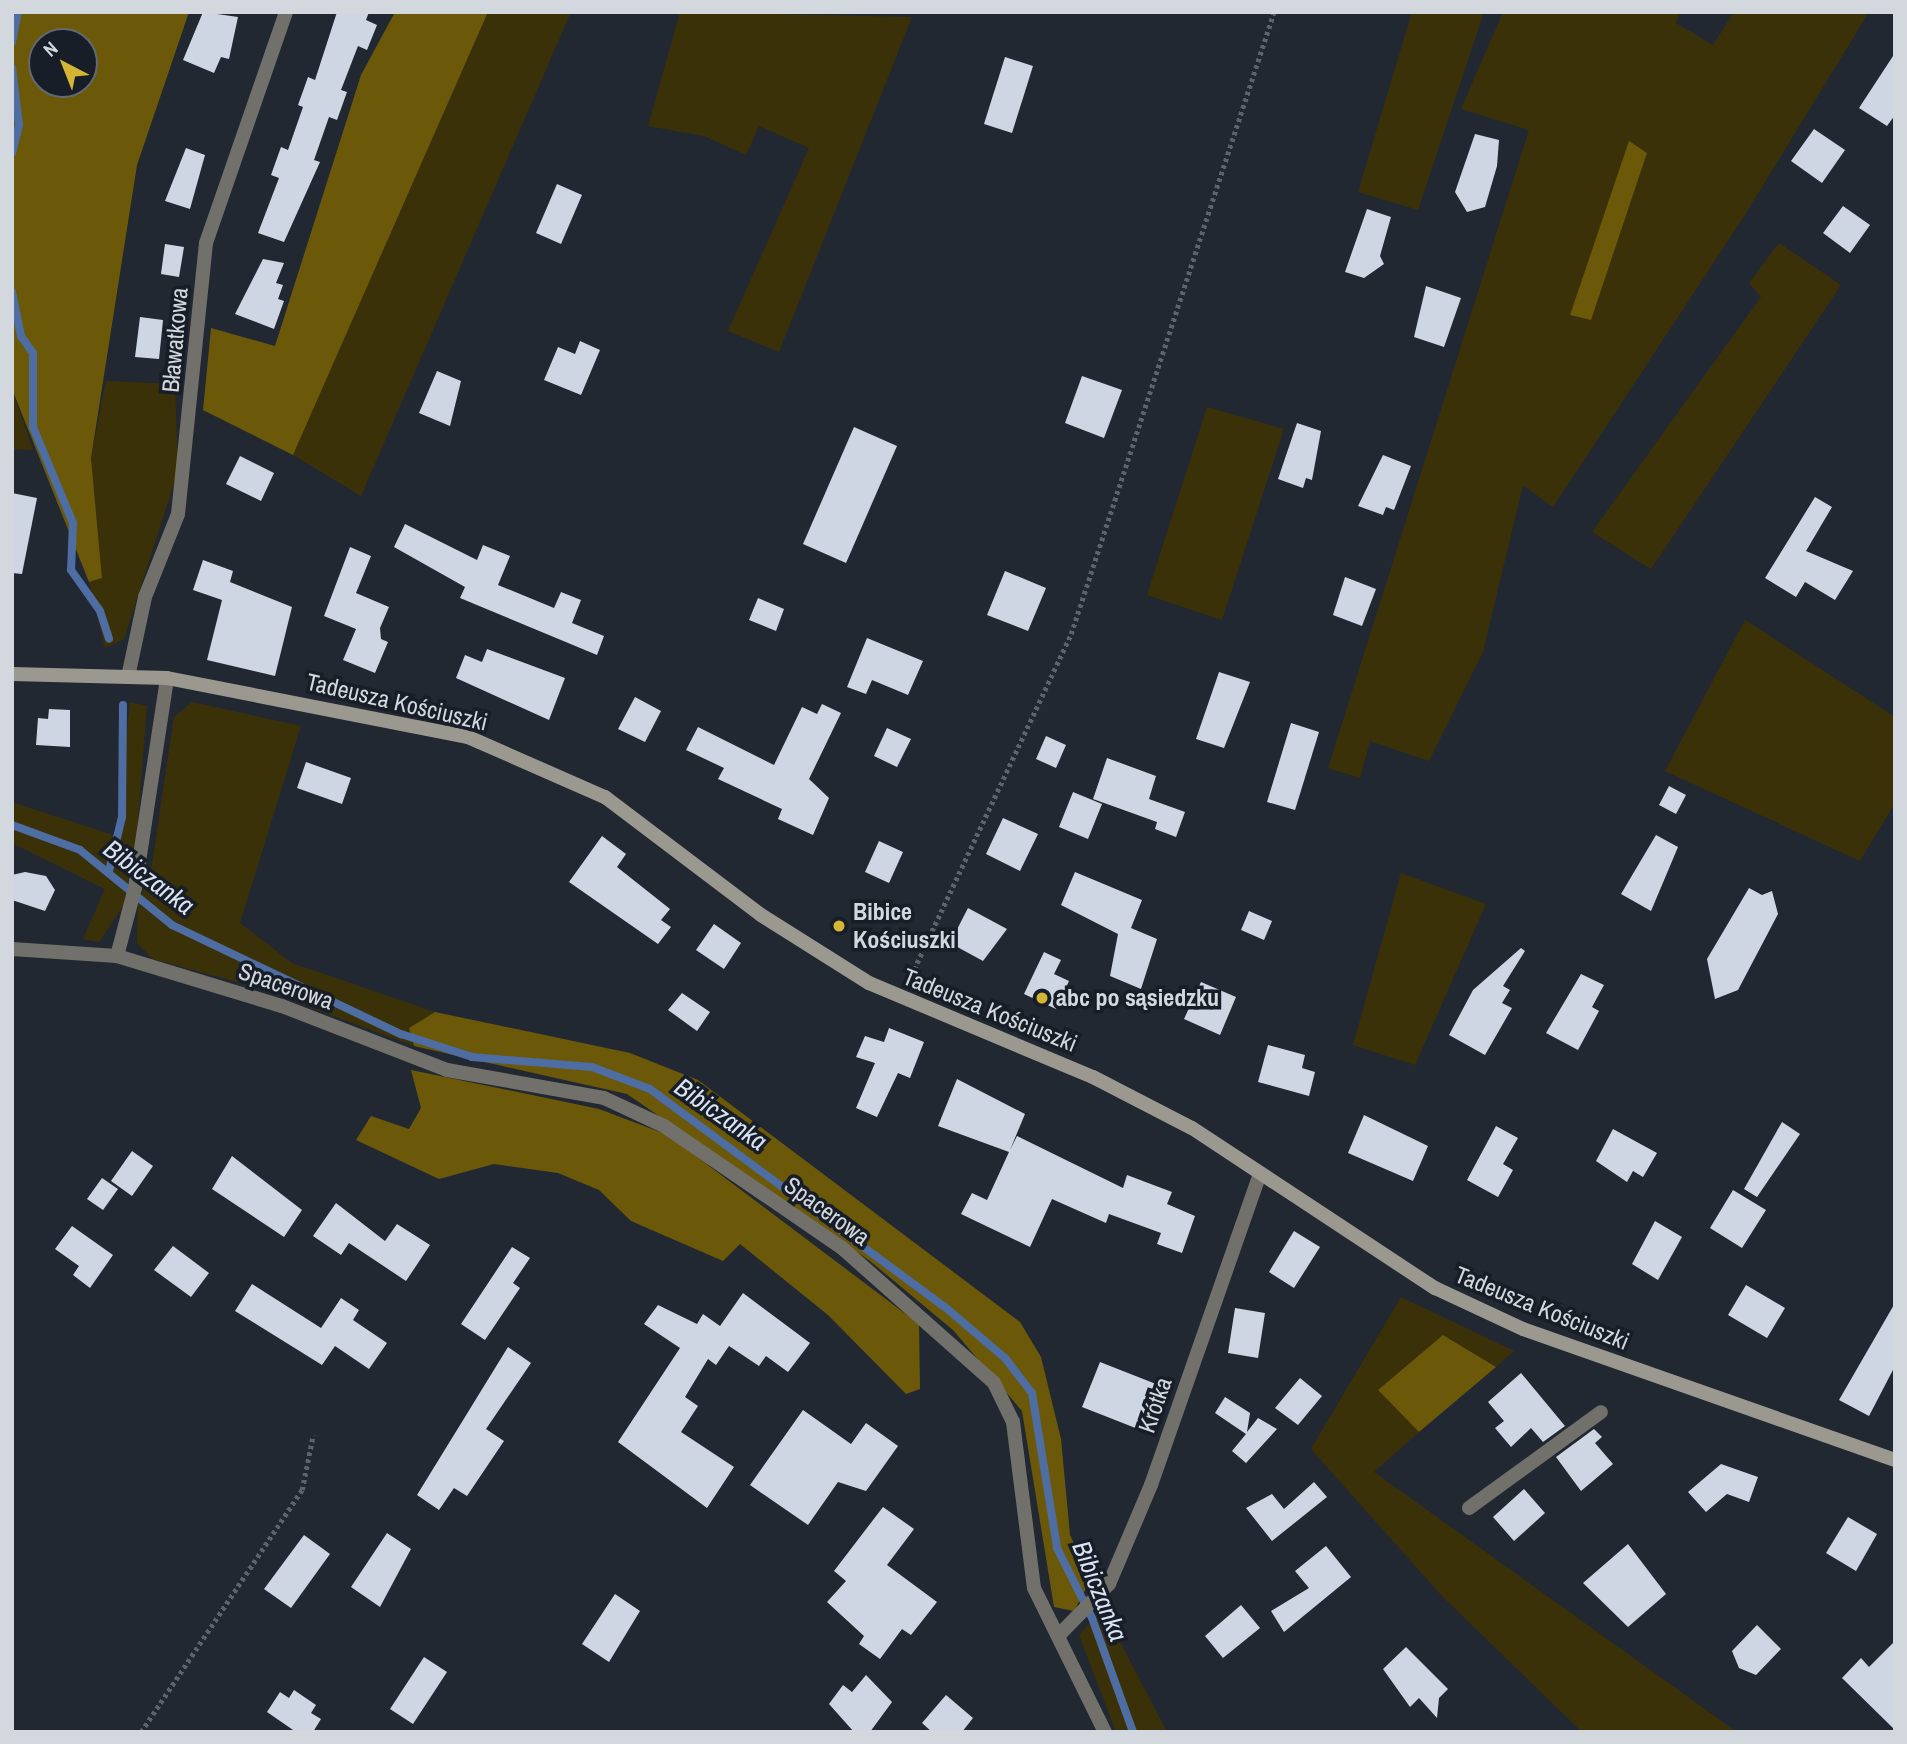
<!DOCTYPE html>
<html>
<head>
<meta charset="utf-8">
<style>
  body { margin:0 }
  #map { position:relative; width:1907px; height:1744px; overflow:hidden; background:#222832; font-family:"Archivo Narrow",sans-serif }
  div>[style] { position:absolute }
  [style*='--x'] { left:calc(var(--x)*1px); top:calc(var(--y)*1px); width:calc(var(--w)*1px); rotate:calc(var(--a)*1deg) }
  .green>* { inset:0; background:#3b3108 }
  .forest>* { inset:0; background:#6b5909 }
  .stream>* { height:8px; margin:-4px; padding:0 4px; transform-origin:4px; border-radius:4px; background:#4d6da3 }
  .building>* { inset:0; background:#ced6e4 }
  .path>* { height:4.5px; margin-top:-2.25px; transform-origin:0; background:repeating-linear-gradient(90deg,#5d626b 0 3.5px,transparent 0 7px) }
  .lane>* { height:14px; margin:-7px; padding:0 7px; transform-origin:7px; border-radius:7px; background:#71706a }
  .street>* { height:14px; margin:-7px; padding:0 7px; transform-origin:7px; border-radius:7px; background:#71706a }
  .secondary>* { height:14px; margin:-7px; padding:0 7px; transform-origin:7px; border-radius:7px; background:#9b998f }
  .dots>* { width:19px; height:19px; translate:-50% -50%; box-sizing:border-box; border:4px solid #181e28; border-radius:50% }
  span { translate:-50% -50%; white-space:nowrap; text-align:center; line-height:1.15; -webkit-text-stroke:7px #181e28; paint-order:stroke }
  .street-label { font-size:24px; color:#d3d7de }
  .poi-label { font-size:24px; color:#d3d7de; font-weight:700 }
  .left { translate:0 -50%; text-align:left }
  .water-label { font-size:26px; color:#dae4f4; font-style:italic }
  .frame { position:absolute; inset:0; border:14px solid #d3d7de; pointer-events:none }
  .north { position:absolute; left:28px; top:28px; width:70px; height:70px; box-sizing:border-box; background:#181e28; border:2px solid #636871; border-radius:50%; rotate:318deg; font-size:19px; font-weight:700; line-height:28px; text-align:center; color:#d3d7de }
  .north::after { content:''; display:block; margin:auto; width:24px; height:32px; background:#d5b534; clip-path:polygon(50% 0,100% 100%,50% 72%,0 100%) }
</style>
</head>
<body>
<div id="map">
  <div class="green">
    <i style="clip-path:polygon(488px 12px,571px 12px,361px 496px,293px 455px)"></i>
    <i style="clip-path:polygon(680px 12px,912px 17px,779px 352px,728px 331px,809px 148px,759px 126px,746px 155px,704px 136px,648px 126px)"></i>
    <i style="clip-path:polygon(1412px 12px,1484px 12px,1418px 210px,1358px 192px)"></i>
    <i style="clip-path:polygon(evenodd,1503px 12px,1680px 12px,1676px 23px,1713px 45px,1734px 12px,1869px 12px,1743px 218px,1553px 507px,1523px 485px,1483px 652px,1429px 761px,1370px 741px,1360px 778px,1328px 768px,1529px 130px,1461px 109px,1503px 12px,1629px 142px,1647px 153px,1590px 319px,1570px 316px,1629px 142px)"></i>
    <i style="clip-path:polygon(1779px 243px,1841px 285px,1651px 569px,1592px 532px,1761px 297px,1749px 283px)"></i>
    <i style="clip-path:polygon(106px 381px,175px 384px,178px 471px,124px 639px,105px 648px,89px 582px,102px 578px,91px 458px)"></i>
    <i style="clip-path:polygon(12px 389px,33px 450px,12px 449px)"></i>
    <i style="clip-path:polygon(1207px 407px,1284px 429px,1222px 620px,1147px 595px)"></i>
    <i style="clip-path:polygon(1745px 620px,1895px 717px,1895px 803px,1860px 861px,1665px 771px)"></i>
    <i style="clip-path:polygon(130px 702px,147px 706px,136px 844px,124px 905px,99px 942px,83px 939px,105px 889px,12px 843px,12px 802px,116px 836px)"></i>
    <i style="clip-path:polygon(192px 702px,301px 726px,240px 923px,292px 963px,435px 1012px,409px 1028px,414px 1046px,256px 987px,153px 959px,137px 943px,138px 904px,152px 864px,174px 717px)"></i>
    <i style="clip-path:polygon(1401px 873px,1486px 904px,1415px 1065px,1353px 1045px)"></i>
    <i style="clip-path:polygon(1401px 1297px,1514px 1351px,1496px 1367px,1443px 1335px,1378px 1390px,1419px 1432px,1374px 1472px,1737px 1732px,1582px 1732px,1441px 1595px,1311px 1449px)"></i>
    <i style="clip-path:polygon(1103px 1609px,1167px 1732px,1116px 1732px,1079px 1635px)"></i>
  </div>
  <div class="forest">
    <i style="clip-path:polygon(evenodd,12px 12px,189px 12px,137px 165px,91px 458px,102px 578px,89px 582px,12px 389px,12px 12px,84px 42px,84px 84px,42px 84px,42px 42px,84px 42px)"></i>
    <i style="clip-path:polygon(395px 12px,488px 12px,293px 455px,203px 410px,211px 328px,275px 346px,361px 75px)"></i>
    <i style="clip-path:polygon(1629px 141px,1647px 153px,1591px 320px,1570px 315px)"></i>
    <i style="clip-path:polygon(435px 1012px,630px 1053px,698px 1080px,1020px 1322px,1041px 1357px,1061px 1439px,1070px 1535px,1091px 1579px,1074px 1611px,1054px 1607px,1022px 1411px,953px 1330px,870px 1261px,627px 1094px,414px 1046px,409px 1028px)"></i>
    <i style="clip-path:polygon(411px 1070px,599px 1109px,668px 1135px,919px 1324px,920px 1389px,906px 1394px,828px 1315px,740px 1244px,723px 1261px,631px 1221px,599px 1190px,558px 1173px,494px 1164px,439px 1179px,356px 1140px,371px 1116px,409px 1129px,421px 1108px)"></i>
    <i style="clip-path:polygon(1443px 1335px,1496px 1367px,1419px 1432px,1378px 1390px)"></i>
  </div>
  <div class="stream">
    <i style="--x:12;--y:42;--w:31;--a:-79"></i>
    <i style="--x:12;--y:68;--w:57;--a:83"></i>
    <i style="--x:19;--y:125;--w:29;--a:104"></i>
    <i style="--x:12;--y:292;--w:45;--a:78.4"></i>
    <i style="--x:21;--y:336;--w:21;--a:55"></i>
    <i style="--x:33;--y:353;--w:74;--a:90"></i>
    <i style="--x:33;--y:427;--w:104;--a:67.4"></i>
    <i style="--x:73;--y:523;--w:47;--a:92.4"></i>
    <i style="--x:71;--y:570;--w:50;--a:54.7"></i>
    <i style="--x:100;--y:611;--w:29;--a:72"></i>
    <i style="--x:12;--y:825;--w:72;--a:20.2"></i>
    <i style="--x:80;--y:850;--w:119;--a:39.2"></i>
    <i style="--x:172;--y:925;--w:254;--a:25.5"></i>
    <i style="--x:401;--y:1034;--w:75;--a:17.9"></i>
    <i style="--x:472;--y:1057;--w:120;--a:4.8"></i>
    <i style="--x:592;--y:1067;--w:62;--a:20.8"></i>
    <i style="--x:650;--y:1089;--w:367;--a:36.5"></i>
    <i style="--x:945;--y:1307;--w:79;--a:40.4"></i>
    <i style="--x:1005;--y:1358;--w:44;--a:52.4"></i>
    <i style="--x:1032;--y:1393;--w:157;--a:80.8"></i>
    <i style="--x:1057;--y:1548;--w:78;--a:63.4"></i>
    <i style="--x:1092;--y:1618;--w:121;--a:70.2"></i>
    <i style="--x:109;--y:871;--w:56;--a:-76.5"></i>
    <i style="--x:122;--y:817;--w:112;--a:-89.5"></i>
  </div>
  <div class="building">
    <i style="clip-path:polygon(203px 12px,238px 17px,229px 59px,221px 57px,214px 73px,183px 60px)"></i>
    <i style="clip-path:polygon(337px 12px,369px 12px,366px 20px,377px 25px,367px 50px,358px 46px,341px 90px,347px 92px,337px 120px,329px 117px,314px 160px,320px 162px,284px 242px,258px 233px,279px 178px,271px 175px,281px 147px,288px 150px,303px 107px,298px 105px,308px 77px,315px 80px)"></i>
    <i style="clip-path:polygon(1895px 53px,1895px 115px,1887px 126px,1859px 108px)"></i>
    <i style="clip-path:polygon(1005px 57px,1033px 66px,1012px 133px,984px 124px)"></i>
    <i style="clip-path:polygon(1814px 129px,1845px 150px,1822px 183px,1791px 161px)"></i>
    <i style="clip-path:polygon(1475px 134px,1499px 140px,1497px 166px,1485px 207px,1467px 212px,1455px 192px)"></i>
    <i style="clip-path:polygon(186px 148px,205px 155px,190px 209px,165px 201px)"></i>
    <i style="clip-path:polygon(557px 184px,582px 195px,561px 244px,536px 233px)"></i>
    <i style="clip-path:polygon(1843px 206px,1870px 225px,1850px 253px,1823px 233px)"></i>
    <i style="clip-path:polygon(1367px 209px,1391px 217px,1380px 256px,1384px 264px,1364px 278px,1345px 272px)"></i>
    <i style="clip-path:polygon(165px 244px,184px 247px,179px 277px,161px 274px)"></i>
    <i style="clip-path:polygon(263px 259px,284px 263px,276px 283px,283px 285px,278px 299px,284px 301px,274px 329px,235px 314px)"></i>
    <i style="clip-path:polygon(1426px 286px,1461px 298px,1444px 347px,1414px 337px)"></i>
    <i style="clip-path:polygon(140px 317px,163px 320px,159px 359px,135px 357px)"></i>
    <i style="clip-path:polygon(580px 341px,600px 350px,581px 395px,544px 380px,558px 347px,575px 354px)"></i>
    <i style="clip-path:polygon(437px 371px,461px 381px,450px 426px,419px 413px)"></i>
    <i style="clip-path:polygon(1082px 376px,1122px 390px,1104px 438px,1065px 423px)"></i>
    <i style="clip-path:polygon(1297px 423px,1321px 431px,1312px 480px,1306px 478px,1303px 488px,1278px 479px)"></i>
    <i style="clip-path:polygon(854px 427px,897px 446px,846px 563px,803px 544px)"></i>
    <i style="clip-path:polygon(1383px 455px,1411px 466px,1394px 510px,1386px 507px,1383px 515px,1358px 506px)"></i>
    <i style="clip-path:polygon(240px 456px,274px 473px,261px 501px,226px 484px)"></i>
    <i style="clip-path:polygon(12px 493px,37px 498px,22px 574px,12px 573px)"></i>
    <i style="clip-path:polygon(1815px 497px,1832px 507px,1806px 551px,1853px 571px,1835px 600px,1805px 582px,1796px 597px,1765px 578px)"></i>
    <i style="clip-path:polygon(405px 524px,477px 560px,483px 545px,510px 556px,498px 585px,554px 608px,561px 592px,581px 600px,572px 623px,604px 636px,597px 655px,460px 598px,465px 587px,394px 547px)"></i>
    <i style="clip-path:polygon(350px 547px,371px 556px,356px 593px,389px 607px,380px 628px,381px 639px,388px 642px,375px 673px,343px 660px,356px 629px,324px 616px)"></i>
    <i style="clip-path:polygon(203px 560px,233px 571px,230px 582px,292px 607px,275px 676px,207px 660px,222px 600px,193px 590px)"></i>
    <i style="clip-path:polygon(1005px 571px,1046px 588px,1028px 631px,987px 615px)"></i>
    <i style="clip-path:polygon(1345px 577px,1376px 589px,1362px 626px,1333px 615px)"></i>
    <i style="clip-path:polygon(758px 598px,784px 609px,776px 631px,749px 620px)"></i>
    <i style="clip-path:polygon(867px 638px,923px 661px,908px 695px,872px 680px,866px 694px,847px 687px)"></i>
    <i style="clip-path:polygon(487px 649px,565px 678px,549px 720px,456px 678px,465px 655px,482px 662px)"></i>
    <i style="clip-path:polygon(1219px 672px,1250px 682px,1224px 748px,1196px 739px)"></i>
    <i style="clip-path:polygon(635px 697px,661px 711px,645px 742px,618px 729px)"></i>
    <i style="clip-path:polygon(822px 704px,841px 713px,809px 779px,829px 798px,813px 835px,778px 819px,782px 809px,718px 779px,724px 768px,686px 750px,698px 727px,774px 765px,802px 707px,817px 714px)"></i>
    <i style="clip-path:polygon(49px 709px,70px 710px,70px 747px,36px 745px,38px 718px,48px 719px)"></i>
    <i style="clip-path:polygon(1291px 723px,1319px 732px,1295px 810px,1267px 802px)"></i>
    <i style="clip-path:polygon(887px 728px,911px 739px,897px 767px,874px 756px)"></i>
    <i style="clip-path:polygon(1046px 736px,1066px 745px,1056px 768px,1036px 759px)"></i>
    <i style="clip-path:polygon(1107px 758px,1156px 776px,1149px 799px,1185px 812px,1176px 837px,1155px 829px,1157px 822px,1093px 799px)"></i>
    <i style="clip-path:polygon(306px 762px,351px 778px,342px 804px,297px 788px)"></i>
    <i style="clip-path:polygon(1669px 786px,1686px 795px,1676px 814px,1659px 805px)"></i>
    <i style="clip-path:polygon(1073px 792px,1102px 804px,1088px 839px,1059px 827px)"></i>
    <i style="clip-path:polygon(1003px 818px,1038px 834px,1020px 871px,986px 854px)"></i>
    <i style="clip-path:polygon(1656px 835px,1678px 847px,1651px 911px,1621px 894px)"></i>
    <i style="clip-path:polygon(602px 836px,626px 854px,617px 867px,670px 909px,661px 920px,671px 927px,658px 944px,569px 882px)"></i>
    <i style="clip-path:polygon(879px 841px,903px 852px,889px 883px,865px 872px)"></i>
    <i style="clip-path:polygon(25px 872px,46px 876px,55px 890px,45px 911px,12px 900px,12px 875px)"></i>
    <i style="clip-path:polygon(1075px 872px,1142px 900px,1131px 928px,1157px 939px,1141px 989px,1110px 976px,1118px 934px,1061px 905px)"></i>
    <i style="clip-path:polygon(1749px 888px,1762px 895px,1772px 891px,1778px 914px,1738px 990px,1715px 999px,1707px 959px)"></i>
    <i style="clip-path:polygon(968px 908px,1007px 929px,983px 961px,950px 943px)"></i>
    <i style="clip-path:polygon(1249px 911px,1272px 921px,1264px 940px,1241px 930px)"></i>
    <i style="clip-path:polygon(714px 924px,741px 943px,724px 969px,696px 950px)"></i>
    <i style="clip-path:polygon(1521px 948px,1525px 951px,1503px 986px,1510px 990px,1502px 1003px,1512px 1008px,1485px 1055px,1449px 1035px,1473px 990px)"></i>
    <i style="clip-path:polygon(1044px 952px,1061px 960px,1054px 974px,1069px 981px,1056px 1009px,1024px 994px)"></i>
    <i style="clip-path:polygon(1581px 974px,1604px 985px,1592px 1007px,1599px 1011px,1578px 1050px,1546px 1033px)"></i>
    <i style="clip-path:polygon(1201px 982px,1236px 997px,1220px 1035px,1184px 1019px)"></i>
    <i style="clip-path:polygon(682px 993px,710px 1012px,697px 1031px,668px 1010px)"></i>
    <i style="clip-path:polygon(889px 1028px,924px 1042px,910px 1078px,898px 1073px,877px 1117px,856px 1108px,875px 1063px,856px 1057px,865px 1036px,884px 1042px)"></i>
    <i style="clip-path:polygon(1268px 1045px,1305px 1055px,1302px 1068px,1315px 1072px,1309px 1096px,1258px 1082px)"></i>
    <i style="clip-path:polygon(957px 1079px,1025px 1114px,1010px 1150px,1017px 1136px,1123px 1188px,1127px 1175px,1172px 1192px,1167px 1204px,1195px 1216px,1182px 1253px,1157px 1244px,1161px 1233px,1109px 1214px,1106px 1223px,1052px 1199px,1030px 1247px,961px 1214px,972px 1193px,987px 1200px,1009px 1152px,938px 1126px)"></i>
    <i style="clip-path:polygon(1364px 1115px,1428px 1146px,1413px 1181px,1348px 1153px)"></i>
    <i style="clip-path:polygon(1782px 1122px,1800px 1134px,1757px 1197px,1744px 1189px)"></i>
    <i style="clip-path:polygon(1496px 1126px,1518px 1138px,1503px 1164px,1513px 1170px,1498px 1197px,1467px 1180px)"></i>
    <i style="clip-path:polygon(1613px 1129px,1657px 1153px,1643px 1177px,1633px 1171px,1627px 1182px,1596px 1161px)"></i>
    <i style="clip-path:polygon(132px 1151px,153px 1166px,132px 1196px,111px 1181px)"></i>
    <i style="clip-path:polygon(232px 1156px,302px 1210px,284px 1237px,212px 1189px)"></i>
    <i style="clip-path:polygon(102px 1178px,118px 1189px,103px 1210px,87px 1199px)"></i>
    <i style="clip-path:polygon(1733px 1190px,1766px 1210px,1742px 1248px,1710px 1228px)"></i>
    <i style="clip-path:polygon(336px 1203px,385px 1241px,397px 1224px,430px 1245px,406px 1281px,349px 1243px,341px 1255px,313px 1236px)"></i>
    <i style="clip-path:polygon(1655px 1221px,1682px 1237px,1658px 1280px,1632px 1264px)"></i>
    <i style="clip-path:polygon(72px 1226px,113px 1255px,90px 1288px,73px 1275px,79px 1266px,55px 1249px)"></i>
    <i style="clip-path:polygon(1294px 1231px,1320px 1247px,1294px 1288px,1269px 1272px)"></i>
    <i style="clip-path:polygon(173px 1246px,209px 1273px,191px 1297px,154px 1270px)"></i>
    <i style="clip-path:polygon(512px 1247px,530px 1258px,513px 1283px,520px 1288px,485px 1340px,461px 1324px)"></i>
    <i style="clip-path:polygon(252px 1284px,321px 1328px,341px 1298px,359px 1310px,353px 1320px,387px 1343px,369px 1369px,335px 1346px,322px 1365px,235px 1311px)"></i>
    <i style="clip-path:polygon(1746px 1285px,1785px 1308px,1767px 1338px,1728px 1315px)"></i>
    <i style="clip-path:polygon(743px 1293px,810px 1343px,788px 1372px,766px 1356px,759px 1366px,729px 1346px,716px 1365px,708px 1359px,685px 1397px,698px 1406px,681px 1432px,734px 1467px,707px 1508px,618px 1442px,680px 1348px,644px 1324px,658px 1305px,697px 1324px,703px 1314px,720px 1326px)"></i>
    <i style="clip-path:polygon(1895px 1303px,1895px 1366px,1869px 1416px,1839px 1400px)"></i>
    <i style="clip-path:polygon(1235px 1308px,1265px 1313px,1258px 1358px,1228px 1353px)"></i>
    <i style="clip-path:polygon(508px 1347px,531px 1363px,486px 1429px,504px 1441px,467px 1496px,454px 1488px,439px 1510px,417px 1495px)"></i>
    <i style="clip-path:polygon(1100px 1362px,1156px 1384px,1138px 1429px,1082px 1407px)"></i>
    <i style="clip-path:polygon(1521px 1373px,1565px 1426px,1543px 1442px,1531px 1428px,1511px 1447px,1495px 1428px,1504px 1421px,1488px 1402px)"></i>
    <i style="clip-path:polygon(1300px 1378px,1322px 1396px,1298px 1425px,1275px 1408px)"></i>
    <i style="clip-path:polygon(1225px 1397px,1250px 1413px,1247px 1432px,1258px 1418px,1277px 1429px,1246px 1463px,1232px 1451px,1246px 1434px,1215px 1413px)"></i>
    <i style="clip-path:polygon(803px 1410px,851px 1444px,866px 1423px,898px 1446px,866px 1491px,838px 1482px,808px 1525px,750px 1485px)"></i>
    <i style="clip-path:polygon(1594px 1429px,1602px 1437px,1595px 1443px,1613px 1464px,1581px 1491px,1556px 1457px)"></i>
    <i style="clip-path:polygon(1721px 1464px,1758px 1477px,1749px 1502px,1727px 1494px,1706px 1512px,1688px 1492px)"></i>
    <i style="clip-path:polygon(1314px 1482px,1327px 1497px,1272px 1541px,1246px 1508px,1272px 1494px,1284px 1509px)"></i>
    <i style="clip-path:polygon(1524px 1489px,1545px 1513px,1514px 1541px,1493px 1517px)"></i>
    <i style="clip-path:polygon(883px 1507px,914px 1529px,887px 1565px,937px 1602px,911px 1635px,902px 1629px,880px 1659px,859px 1644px,864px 1636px,827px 1602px,846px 1581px,834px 1571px)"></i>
    <i style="clip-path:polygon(1848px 1517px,1877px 1534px,1856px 1571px,1826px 1553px)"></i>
    <i style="clip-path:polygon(387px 1533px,411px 1549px,380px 1607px,351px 1587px)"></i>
    <i style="clip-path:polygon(304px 1535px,330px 1554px,291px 1608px,264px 1589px)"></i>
    <i style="clip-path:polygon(1628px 1544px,1666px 1594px,1628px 1627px,1583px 1583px)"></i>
    <i style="clip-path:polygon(1326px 1546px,1351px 1577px,1284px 1632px,1271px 1611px,1309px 1588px,1295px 1571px)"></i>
    <i style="clip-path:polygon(615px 1594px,640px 1611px,609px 1662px,582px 1644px)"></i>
    <i style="clip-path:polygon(1241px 1605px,1260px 1628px,1223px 1658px,1205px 1636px)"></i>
    <i style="clip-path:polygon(1757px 1625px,1781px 1649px,1756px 1675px,1739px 1668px,1732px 1651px)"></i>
    <i style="clip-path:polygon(1895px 1641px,1895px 1730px,1842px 1678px,1861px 1658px,1869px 1667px)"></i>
    <i style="clip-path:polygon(1406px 1647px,1448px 1689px,1439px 1698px,1437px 1718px,1419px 1698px,1410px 1707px,1383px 1669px)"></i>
    <i style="clip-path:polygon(424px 1657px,447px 1672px,413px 1724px,390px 1709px)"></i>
    <i style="clip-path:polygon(866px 1675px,892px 1702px,870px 1732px,854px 1732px,829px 1704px,843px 1685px,852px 1692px)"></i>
    <i style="clip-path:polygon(294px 1690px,316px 1705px,311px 1713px,321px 1719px,313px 1732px,296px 1732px,267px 1712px,280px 1692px,289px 1698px)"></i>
    <i style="clip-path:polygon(946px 1695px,973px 1718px,962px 1732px,932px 1732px,922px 1723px)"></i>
  </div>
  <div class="path">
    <i style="--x:908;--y:982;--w:384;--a:-64.9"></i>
    <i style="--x:1071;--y:634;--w:654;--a:-71.93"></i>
    <i style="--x:141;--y:1732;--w:291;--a:-56.4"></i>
    <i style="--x:302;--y:1490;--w:56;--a:-78.7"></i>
  </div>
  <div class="lane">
    <i style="--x:1469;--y:1508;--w:163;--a:-36"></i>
  </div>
  <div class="street">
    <i style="--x:128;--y:677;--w:82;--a:-78"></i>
    <i style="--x:145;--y:597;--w:89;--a:-68.3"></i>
    <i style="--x:178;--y:514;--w:272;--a:-84.1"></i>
    <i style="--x:206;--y:243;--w:244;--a:-70.9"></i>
    <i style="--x:12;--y:949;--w:105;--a:3.8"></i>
    <i style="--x:117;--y:956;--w:172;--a:16.9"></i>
    <i style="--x:282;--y:1006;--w:177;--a:21.2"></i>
    <i style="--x:447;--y:1070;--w:159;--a:10.1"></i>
    <i style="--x:604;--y:1098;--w:66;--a:25"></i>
    <i style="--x:664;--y:1126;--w:214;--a:34.4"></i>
    <i style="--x:841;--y:1247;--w:205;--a:41.6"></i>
    <i style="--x:994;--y:1383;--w:43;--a:64"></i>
    <i style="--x:1013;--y:1422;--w:167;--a:82.8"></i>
    <i style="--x:1034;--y:1588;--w:161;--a:63.8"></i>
    <i style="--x:117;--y:956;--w:70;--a:-75.2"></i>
    <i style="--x:135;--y:888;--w:212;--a:-81.3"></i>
    <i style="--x:1061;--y:1633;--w:69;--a:-45.6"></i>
    <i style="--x:1109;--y:1584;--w:108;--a:-67"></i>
    <i style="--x:1151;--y:1485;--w:330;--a:-70.7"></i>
  </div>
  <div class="secondary">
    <i style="--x:12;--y:674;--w:155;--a:1.5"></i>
    <i style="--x:167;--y:678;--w:307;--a:11.1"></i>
    <i style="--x:468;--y:737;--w:150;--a:23.7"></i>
    <i style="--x:605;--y:797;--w:196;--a:37.1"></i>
    <i style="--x:761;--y:915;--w:128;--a:32.2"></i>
    <i style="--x:869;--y:983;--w:243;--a:22.8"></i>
    <i style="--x:1093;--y:1077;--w:111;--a:27.3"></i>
    <i style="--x:1192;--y:1128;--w:291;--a:33.4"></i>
    <i style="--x:1435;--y:1288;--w:97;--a:25"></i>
    <i style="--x:1523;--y:1329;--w:394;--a:19.4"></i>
  </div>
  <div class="dots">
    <i style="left:839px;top:926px;background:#d5b534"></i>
    <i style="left:1042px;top:998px;background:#d5b534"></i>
  </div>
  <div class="street-label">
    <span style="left:175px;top:340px;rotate:-85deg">Bławatkowa</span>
    <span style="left:397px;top:702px;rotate:13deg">Tadeusza Kościuszki</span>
    <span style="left:286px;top:986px;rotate:19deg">Spacerowa</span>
    <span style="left:990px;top:1010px;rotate:22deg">Tadeusza Kościuszki</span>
    <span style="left:827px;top:1211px;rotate:36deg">Spacerowa</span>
    <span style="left:1542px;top:1308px;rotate:22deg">Tadeusza Kościuszki</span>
    <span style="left:1155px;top:1405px;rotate:-71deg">Krótka</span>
  </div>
  <div class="poi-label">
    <span class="left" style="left:853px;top:926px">Bibice<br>Kościuszki</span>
    <span class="left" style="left:1056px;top:998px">abc po sąsiedzku</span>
  </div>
  <div class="water-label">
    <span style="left:149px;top:877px;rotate:37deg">Bibiczanka</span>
    <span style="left:721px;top:1114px;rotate:35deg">Bibiczanka</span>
    <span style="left:1100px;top:1591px;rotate:68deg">Bibiczanka</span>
  </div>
  <div class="frame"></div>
  <div class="north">N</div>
</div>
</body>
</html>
